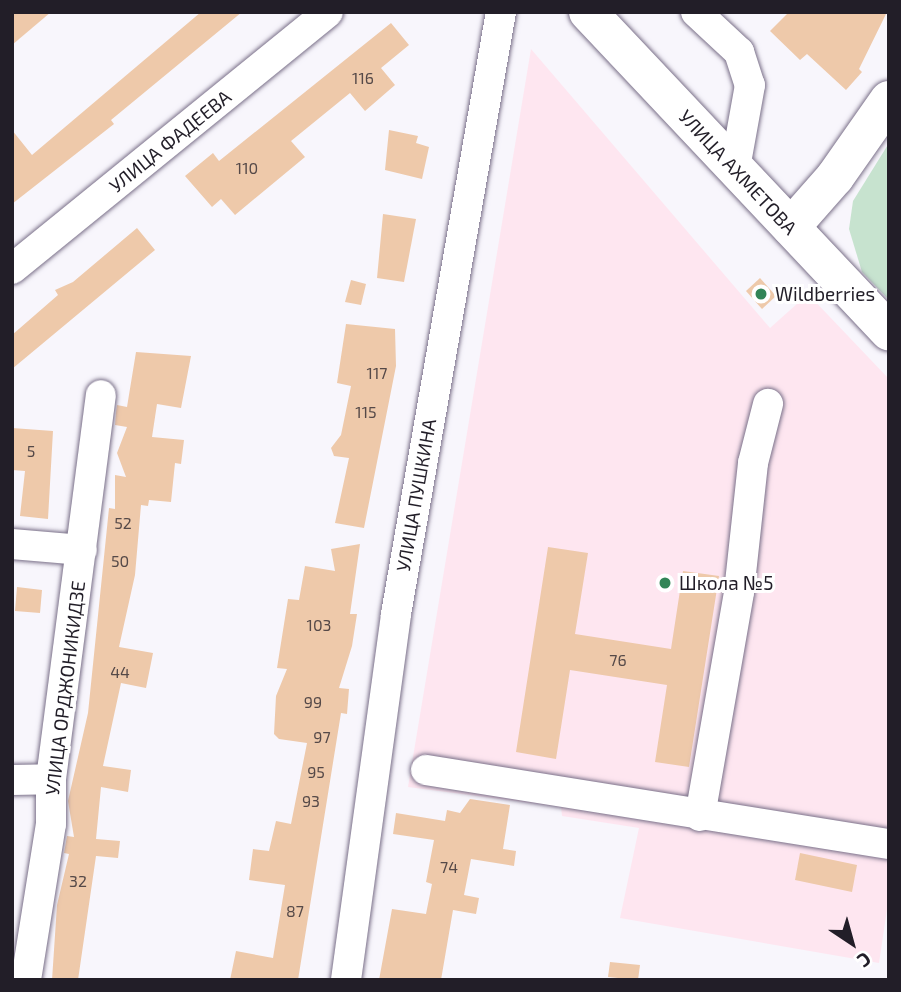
<!DOCTYPE html>
<html>
<head>
<meta charset="utf-8">
<style>
  body { margin:0 }
  #map { position:relative; width:901px; height:992px; overflow:hidden; background:#f8f6fc; font-family:"Exo 2",sans-serif }
  div>[style] { position:absolute }
  [style*='--x'] { left:calc(var(--x)*1px); top:calc(var(--y)*1px); width:calc(var(--w)*1px); rotate:calc(var(--a)*1deg) }
  .education>* { inset:0; background:#fee6f0 }
  .green>* { inset:0; background:#c7e3cf }
  .building>* { inset:0; background:#eec9aa }
  .roads { filter:drop-shadow(0 0 2px #7a7089) drop-shadow(0 0 2px #7a7089) }
  .minor>* { height:30px; margin:-15px; padding:0 15px; transform-origin:15px; border-radius:15px; background:#fff }
  .major>* { height:38px; margin:-19px; padding:0 19px; transform-origin:19px; border-radius:19px; background:#fff }
  .dots>* { width:19px; height:19px; translate:-50% -50%; box-sizing:border-box; border:4px solid #fff; border-radius:50% }
  span { translate:-50% -50%; white-space:nowrap; text-align:center; line-height:1.15; -webkit-text-stroke:6px #fff; paint-order:stroke }
  .number-label { font-size:16px; color:#554948 }
  .number-label span { -webkit-text-stroke-width:0 }
  .street-label { font-size:19px; color:#221e28 }
  .poi-label { font-size:19px; color:#221e28 }
  .left { translate:0 -50%; text-align:left }
  .frame { position:absolute; inset:0; border:14px solid #221e28; pointer-events:none }
  .north { position:absolute; left:817px; top:908px; width:70px; height:70px; -webkit-text-stroke:5px #fff; paint-order:stroke; rotate:144deg; font-size:19px; font-weight:700; line-height:28px; text-align:center; color:#221e28 }
  .north::after { content:''; display:block; margin:auto; width:24px; height:32px; background:#221e28; clip-path:polygon(50% 0,100% 100%,50% 72%,0 100%) }
</style>
</head>
<body>
<div id="map">
  <div class="education">
    <i style="clip-path:polygon(531px 49px,770px 328px,808px 294px,889px 379px,889px 896px,879px 963px,620px 918px,639px 828px,562px 816px,561px 807px,408px 787px)"></i>
  </div>
  <div class="green">
    <i style="clip-path:polygon(889px 143px,889px 300px,862px 272px,849px 229px,853px 201px)"></i>
  </div>
  <div class="building">
    <i style="clip-path:polygon(12px 12px,51px 12px,12px 45px)"></i>
    <i style="clip-path:polygon(201px 12px,242px 12px,111px 120px,114px 124px,12px 204px,12px 130px,32px 155px)"></i>
    <i style="clip-path:polygon(789px 12px,887px 12px,859px 69px,862px 72px,846px 90px,807px 54px,800px 60px,770px 31px)"></i>
    <i style="clip-path:polygon(391px 23px,409px 45px,381px 68px,395px 85px,365px 111px,350px 93px,291px 141px,305px 157px,235px 215px,221px 199px,212px 207px,185px 176px,213px 153px,219px 161px)"></i>
    <i style="clip-path:polygon(389px 130px,418px 136px,416px 143px,429px 147px,422px 179px,385px 170px)"></i>
    <i style="clip-path:polygon(383px 214px,416px 219px,404px 282px,377px 278px)"></i>
    <i style="clip-path:polygon(137px 228px,155px 250px,12px 369px,12px 335px,58px 295px,55px 290px,73px 282px)"></i>
    <i style="clip-path:polygon(760px 278px,776px 296px,762px 309px,746px 291px)"></i>
    <i style="clip-path:polygon(351px 280px,366px 284px,361px 305px,345px 302px)"></i>
    <i style="clip-path:polygon(346px 324px,395px 329px,396px 366px,364px 528px,335px 523px,349px 458px,334px 456px,331px 448px,341px 435px,351px 386px,337px 383px)"></i>
    <i style="clip-path:polygon(136px 352px,191px 356px,181px 408px,157px 404px,152px 437px,184px 440px,181px 464px,175px 463px,171px 502px,149px 500px,148px 506px,141px 505px,135px 575px,119px 647px,153px 653px,146px 688px,121px 683px,103px 766px,131px 770px,128px 792px,101px 787px,96px 839px,120px 841px,118px 858px,96px 856px,78px 980px,52px 980px,57px 905px,69px 854px,64px 853px,67px 836px,74px 837px,68px 801px,88px 713px,109px 508px,115px 509px,115px 475px,126px 477px,117px 453px,127px 427px,115px 425px,116px 412px,117px 405px,127px 407px)"></i>
    <i style="clip-path:polygon(12px 428px,53px 431px,48px 519px,20px 516px,25px 471px,12px 470px)"></i>
    <i style="clip-path:polygon(360px 544px,350px 614px,357px 614px,352px 646px,339px 688px,349px 689px,347px 714px,341px 713px,298px 980px,230px 980px,236px 951px,273px 958px,285px 885px,249px 880px,253px 849px,269px 851px,276px 821px,291px 824px,307px 743px,279px 739px,274px 734px,276px 696px,287px 669px,277px 668px,288px 599px,299px 600px,305px 566px,335px 571px,331px 549px)"></i>
    <i style="clip-path:polygon(548px 547px,588px 553px,575px 634px,671px 649px,683px 571px,719px 576px,689px 767px,655px 762px,667px 685px,570px 670px,556px 759px,516px 752px)"></i>
    <i style="clip-path:polygon(17px 587px,42px 590px,40px 613px,15px 611px)"></i>
    <i style="clip-path:polygon(470px 799px,510px 805px,503px 849px,516px 851px,514px 866px,471px 859px,464px 895px,479px 898px,476px 914px,453px 910px,441px 980px,379px 980px,392px 909px,426px 914px,432px 884px,426px 882px,434px 840px,393px 834px,396px 813px,445px 821px,447px 810px,460px 813px)"></i>
    <i style="clip-path:polygon(800px 853px,857px 865px,852px 892px,795px 880px)"></i>
    <i style="clip-path:polygon(610px 962px,640px 965px,638px 980px,608px 977px)"></i>
  </div>
  <div class="roads">
    <div class="minor">
      <i style="--x:696;--y:12;--w:59;--a:42.9"></i>
      <i style="--x:739;--y:52;--w:35;--a:72"></i>
      <i style="--x:750;--y:85;--w:84;--a:100.2"></i>
      <i style="--x:12;--y:269;--w:407;--a:-39.1"></i>
      <i style="--x:12;--y:544;--w:70;--a:4.9"></i>
      <i style="--x:426;--y:770;--w:469;--a:9.1"></i>
      <i style="--x:12;--y:780;--w:39;--a:-1"></i>
      <i style="--x:700;--y:816;--w:227;--a:-80.1"></i>
      <i style="--x:739;--y:592;--w:130;--a:-83.8"></i>
      <i style="--x:753;--y:463;--w:61;--a:-75.7"></i>
      <i style="--x:26;--y:980;--w:158;--a:-80.9"></i>
      <i style="--x:51;--y:824;--w:45;--a:-90"></i>
      <i style="--x:51;--y:779;--w:387;--a:-82.6"></i>
      <i style="--x:346;--y:980;--w:369;--a:-82.2"></i>
      <i style="--x:396;--y:614;--w:611;--a:-80.11"></i>
    </div>
    <div class="major">
      <i style="--x:588;--y:12;--w:439;--a:46.7"></i>
      <i style="--x:791;--y:227;--w:67;--a:-48.7"></i>
      <i style="--x:835;--y:177;--w:94;--a:-55"></i>
    </div>
  </div>
  <div class="dots">
    <i style="left:761px;top:294px;background:#328456"></i>
    <i style="left:665px;top:583px;background:#328456"></i>
  </div>
  <div class="number-label">
    <span style="left:363px;top:78px">116</span>
    <span style="left:247px;top:168px">110</span>
    <span style="left:377px;top:373px">117</span>
    <span style="left:366px;top:412px">115</span>
    <span style="left:31px;top:451px">5</span>
    <span style="left:123px;top:523px">52</span>
    <span style="left:120px;top:561px">50</span>
    <span style="left:319px;top:625px">103</span>
    <span style="left:618px;top:660px">76</span>
    <span style="left:120px;top:672px">44</span>
    <span style="left:313px;top:702px">99</span>
    <span style="left:322px;top:737px">97</span>
    <span style="left:316px;top:772px">95</span>
    <span style="left:311px;top:801px">93</span>
    <span style="left:449px;top:867px">74</span>
    <span style="left:78px;top:881px">32</span>
    <span style="left:295px;top:911px">87</span>
  </div>
  <div class="street-label">
    <span style="left:170px;top:141px;rotate:-39deg">УЛИЦА ФАДЕЕВА</span>
    <span style="left:738px;top:172px;rotate:47deg">УЛИЦА АХМЕТОВА</span>
    <span style="left:416px;top:495px;rotate:-80deg">УЛИЦА ПУШКИНА</span>
    <span style="left:65px;top:688px;rotate:-83deg">УЛИЦА ОРДЖОНИКИДЗЕ</span>
  </div>
  <div class="poi-label">
    <span class="left" style="left:775px;top:294px">Wildberries</span>
    <span class="left" style="left:679px;top:583px">Школа №5</span>
  </div>
  <div class="frame"></div>
  <div class="north">С</div>
</div>
</body>
</html>
